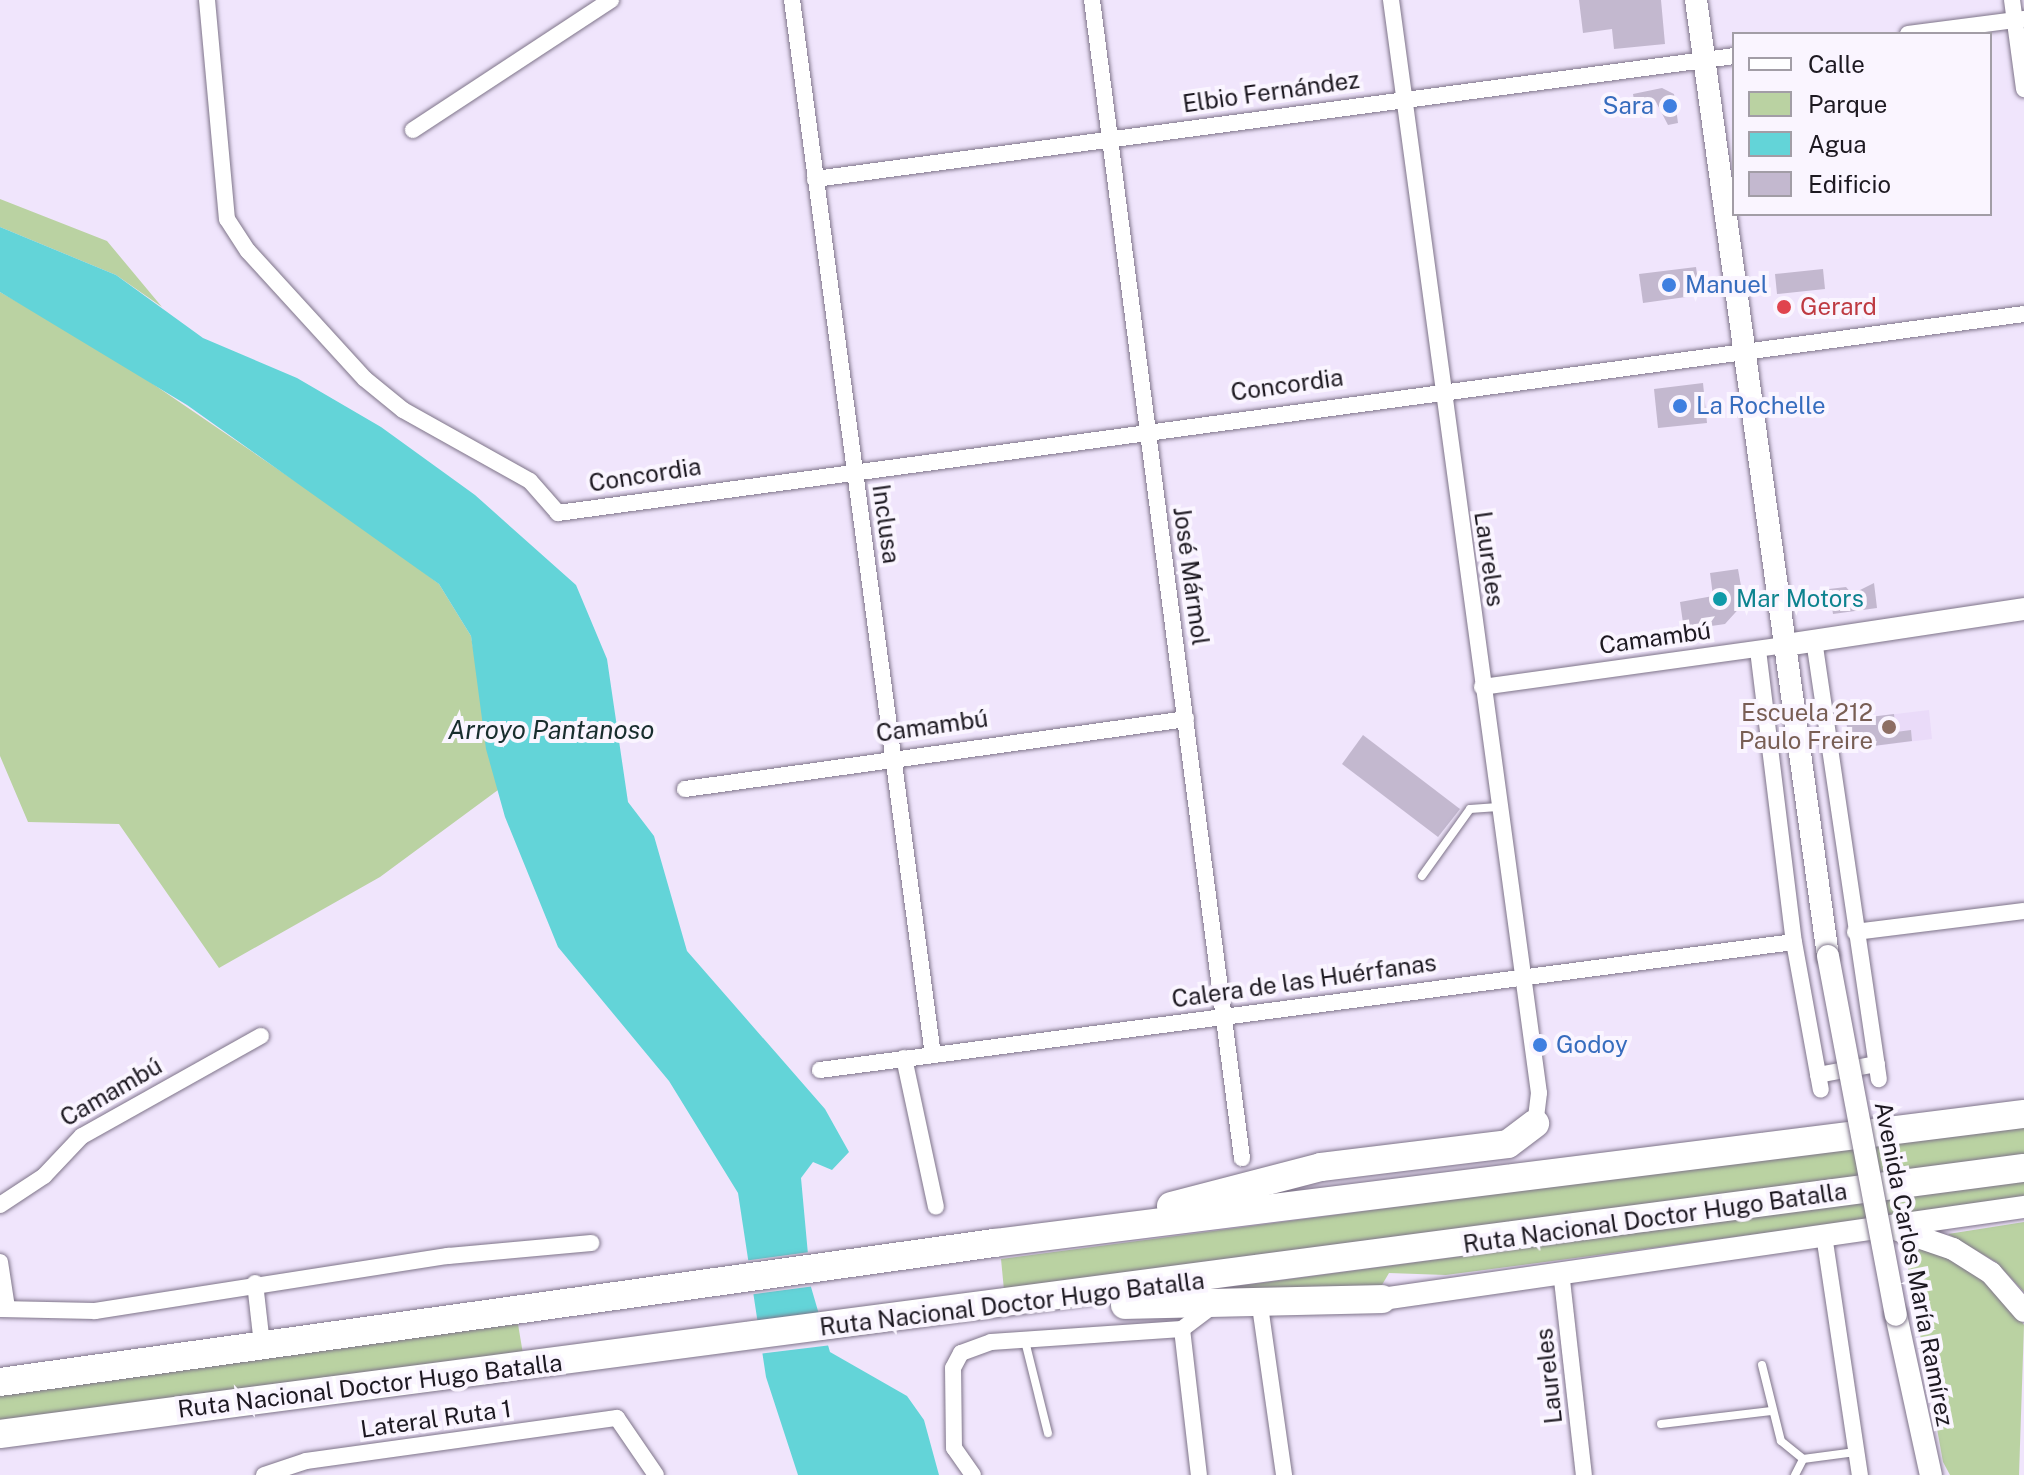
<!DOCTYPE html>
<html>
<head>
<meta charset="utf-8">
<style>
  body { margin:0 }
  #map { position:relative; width:2024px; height:1475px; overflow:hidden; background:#f0e5fc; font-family:"Public Sans",sans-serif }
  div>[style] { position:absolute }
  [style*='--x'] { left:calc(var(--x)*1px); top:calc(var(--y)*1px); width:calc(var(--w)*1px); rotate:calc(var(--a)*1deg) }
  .built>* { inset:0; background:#eadbf9 }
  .green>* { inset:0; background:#bad2a2 }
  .water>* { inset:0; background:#63d4d8 }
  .pier>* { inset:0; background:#f0e5fc }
  .building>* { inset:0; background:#c3b8cf }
  .roads { filter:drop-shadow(0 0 2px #7e7489) drop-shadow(0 0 2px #7e7489) }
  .lane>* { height:8px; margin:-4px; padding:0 4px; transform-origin:4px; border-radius:4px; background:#fff }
  .street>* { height:16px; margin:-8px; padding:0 8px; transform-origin:8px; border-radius:8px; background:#fff }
  .secondary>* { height:22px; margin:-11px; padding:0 11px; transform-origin:11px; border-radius:11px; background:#fff }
  .highway>* { height:28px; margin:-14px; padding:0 14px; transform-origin:14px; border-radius:14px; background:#fff }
  .bridges { filter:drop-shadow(0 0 2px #7e7489) drop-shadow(0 0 2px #7e7489) }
  .secondary-bridge>* { height:22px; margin:-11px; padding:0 11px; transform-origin:11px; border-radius:11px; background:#fff }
  .dots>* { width:22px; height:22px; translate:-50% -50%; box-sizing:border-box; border:4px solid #faf5ff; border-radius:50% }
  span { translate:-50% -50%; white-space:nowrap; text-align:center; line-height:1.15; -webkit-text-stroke:8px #faf5ff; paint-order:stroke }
  .street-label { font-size:24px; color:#1d1921 }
  .shop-label { font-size:24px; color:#366cbe }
  .right { translate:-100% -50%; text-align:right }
  .left { translate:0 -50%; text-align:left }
  .health-label { font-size:24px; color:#be3a42 }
  .culture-label { font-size:24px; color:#0d838f }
  .education-label { font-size:24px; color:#785e54 }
  .water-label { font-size:26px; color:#192e2e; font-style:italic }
  .legend { position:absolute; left:1732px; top:32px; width:260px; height:184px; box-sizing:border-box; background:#faf5ff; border:2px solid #a29da6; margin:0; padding:10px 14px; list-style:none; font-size:24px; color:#1d1921 }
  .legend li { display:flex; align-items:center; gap:16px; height:40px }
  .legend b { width:40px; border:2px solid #a29da6 }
</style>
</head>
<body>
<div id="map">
  <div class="built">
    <i style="clip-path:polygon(1929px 710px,1932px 739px,1850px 749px,1846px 720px)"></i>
  </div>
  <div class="green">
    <i style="clip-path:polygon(0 199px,107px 241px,162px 307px,116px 275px,0 227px)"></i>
    <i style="clip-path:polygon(0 292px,106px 352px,380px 539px,439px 584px,471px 636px,498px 790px,380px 877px,219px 968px,119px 824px,28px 822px,0 756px)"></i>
    <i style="clip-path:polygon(2024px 1124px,2024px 1155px,1004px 1290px,1001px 1259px)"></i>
    <i style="clip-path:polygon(2024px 1181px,2024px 1199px,1446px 1275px,1389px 1273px,1379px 1290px,1170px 1295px)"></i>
    <i style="clip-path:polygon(2024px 1222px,2024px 1292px,1996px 1262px,1948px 1234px)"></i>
    <i style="clip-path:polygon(1903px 1240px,1955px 1258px,2006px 1298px,2024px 1325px,2019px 1475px,1950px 1475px,1943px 1462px)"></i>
    <i style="clip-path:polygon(518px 1324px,523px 1354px,0 1422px,0 1392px)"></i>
  </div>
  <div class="water">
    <i style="clip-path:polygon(0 227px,116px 275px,203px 338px,297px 378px,381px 427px,475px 495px,576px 585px,607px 659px,628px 802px,654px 836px,687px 951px,825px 1109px,849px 1152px,832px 1170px,813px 1162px,801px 1178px,811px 1287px,830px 1352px,907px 1396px,924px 1420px,939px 1475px,798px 1475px,766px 1377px,738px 1193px,669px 1081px,558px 947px,505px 817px,486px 749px,471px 636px,439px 584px,187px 405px,0 292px)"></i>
  </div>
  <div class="pier">
    <i style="clip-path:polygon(810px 1252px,815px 1286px,748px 1295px,743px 1261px)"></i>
    <i style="clip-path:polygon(823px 1315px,832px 1345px,758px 1354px,753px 1324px)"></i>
  </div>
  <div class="building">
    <i style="clip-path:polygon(1579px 0,1661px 0,1665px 44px,1614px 49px,1612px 29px,1583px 33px)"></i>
    <i style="clip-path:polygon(1662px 88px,1674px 94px,1678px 123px,1668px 125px,1656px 102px,1635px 106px,1633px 94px)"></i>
    <i style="clip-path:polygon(1696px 267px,1700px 295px,1643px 303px,1639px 274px)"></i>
    <i style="clip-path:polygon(1823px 269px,1825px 289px,1777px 294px,1775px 274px)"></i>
    <i style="clip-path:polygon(1703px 383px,1707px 423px,1658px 428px,1654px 389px)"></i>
    <i style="clip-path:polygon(1738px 569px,1744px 603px,1725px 624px,1684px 630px,1680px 602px,1713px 596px,1710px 573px)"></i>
    <i style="clip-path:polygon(1874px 583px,1877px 608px,1833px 614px,1829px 589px,1846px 587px,1852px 594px)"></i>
    <i style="clip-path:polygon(1894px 714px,1896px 732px,1911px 730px,1912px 741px,1850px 749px,1846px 720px)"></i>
    <i style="clip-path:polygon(1363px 735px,1460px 809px,1438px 837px,1342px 764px)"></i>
  </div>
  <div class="roads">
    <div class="lane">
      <i style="--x:1422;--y:876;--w:82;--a:-54.4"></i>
      <i style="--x:1470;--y:809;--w:28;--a:-4"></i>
      <i style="--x:1025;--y:1341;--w:95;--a:76"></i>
      <i style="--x:1762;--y:1365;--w:78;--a:76"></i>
      <i style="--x:1781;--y:1441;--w:28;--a:39"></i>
      <i style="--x:1803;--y:1459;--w:53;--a:-7.5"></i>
      <i style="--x:1661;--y:1424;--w:111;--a:-6.7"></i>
      <i style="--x:1795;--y:1475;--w:18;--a:-63"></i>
    </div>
    <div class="street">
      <i style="--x:207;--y:0;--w:220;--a:84.8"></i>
      <i style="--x:227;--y:219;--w:38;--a:57"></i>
      <i style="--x:248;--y:251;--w:173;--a:47.6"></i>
      <i style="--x:365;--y:379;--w:49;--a:39.2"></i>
      <i style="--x:403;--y:410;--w:145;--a:29.2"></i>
      <i style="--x:530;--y:481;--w:43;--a:48.8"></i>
      <i style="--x:558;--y:513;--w:1479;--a:-7.73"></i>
      <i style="--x:792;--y:0;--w:1064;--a:82.39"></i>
      <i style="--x:1092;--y:0;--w:1168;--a:82.62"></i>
      <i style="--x:1391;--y:0;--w:1103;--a:82.29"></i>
      <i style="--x:1539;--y:1093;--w:31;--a:97"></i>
      <i style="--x:2012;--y:0;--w:90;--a:82.3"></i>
      <i style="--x:1908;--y:34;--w:117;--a:-7.4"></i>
      <i style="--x:413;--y:130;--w:237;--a:-33.3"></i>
      <i style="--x:815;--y:179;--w:927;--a:-7.62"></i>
      <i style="--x:1814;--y:640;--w:444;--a:81.6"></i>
      <i style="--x:1758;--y:650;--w:294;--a:83"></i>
      <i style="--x:1794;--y:942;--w:150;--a:79.7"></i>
      <i style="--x:1482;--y:687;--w:307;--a:-7.9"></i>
      <i style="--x:685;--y:789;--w:506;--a:-7.95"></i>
      <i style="--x:1855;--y:932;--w:170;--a:-7.1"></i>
      <i style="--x:904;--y:1058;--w:152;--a:77.9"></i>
      <i style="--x:820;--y:1070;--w:982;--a:-7.49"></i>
      <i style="--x:1818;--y:1075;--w:60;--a:-10.6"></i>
      <i style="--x:0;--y:1205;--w:53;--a:-33.4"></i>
      <i style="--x:44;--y:1176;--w:55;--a:-46.5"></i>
      <i style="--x:82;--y:1136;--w:205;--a:-29.2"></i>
      <i style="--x:1824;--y:1235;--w:243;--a:81.5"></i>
      <i style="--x:0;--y:1262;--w:47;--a:81.3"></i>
      <i style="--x:1561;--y:1271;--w:205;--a:83.6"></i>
      <i style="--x:255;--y:1283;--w:61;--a:83.5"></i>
      <i style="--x:1260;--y:1306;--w:171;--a:81.9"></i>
      <i style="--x:0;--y:1309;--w:95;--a:1.2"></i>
      <i style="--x:95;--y:1311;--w:357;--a:-8.9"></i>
      <i style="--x:448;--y:1256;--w:144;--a:-5.2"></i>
      <i style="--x:1182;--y:1329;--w:147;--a:83.4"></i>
      <i style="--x:264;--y:1475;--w:44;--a:-18.4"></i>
      <i style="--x:306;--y:1461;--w:314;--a:-7.9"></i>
      <i style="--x:617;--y:1418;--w:69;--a:55.6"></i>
      <i style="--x:973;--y:1475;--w:33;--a:-125"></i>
      <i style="--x:954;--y:1448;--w:80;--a:-90.7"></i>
      <i style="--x:953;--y:1368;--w:17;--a:-62"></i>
      <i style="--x:961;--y:1353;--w:32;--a:-20"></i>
      <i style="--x:991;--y:1342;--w:191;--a:-3.9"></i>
      <i style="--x:1182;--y:1329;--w:39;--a:-37"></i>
    </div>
    <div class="secondary">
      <i style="--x:1696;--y:0;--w:965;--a:82.14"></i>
      <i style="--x:1786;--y:645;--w:241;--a:-8.6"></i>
      <i style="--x:1898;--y:1230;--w:58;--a:19.1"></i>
      <i style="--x:1953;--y:1249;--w:45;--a:32.3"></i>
      <i style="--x:1991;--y:1273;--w:50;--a:49"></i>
      <i style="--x:1382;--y:1299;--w:649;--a:-8.16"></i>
      <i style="--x:1896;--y:1315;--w:164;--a:77.7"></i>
    </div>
    <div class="highway">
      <i style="--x:1171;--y:1206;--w:155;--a:-14.6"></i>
      <i style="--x:1321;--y:1167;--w:188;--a:-7"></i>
      <i style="--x:1508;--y:1144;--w:34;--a:-37"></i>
      <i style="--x:1125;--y:1305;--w:257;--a:-1.3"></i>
      <i style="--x:0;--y:1382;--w:1004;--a:-7.96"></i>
      <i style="--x:994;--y:1243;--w:1038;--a:-7.14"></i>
      <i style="--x:0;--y:1434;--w:2041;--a:-7.49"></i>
    </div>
  </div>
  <div class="bridges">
    <div class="secondary-bridge">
      <i style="--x:1828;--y:956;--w:365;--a:79.3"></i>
    </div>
  </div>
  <div class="dots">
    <i style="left:1670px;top:106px;background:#3f7fe0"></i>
    <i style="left:1669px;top:285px;background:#3f7fe0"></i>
    <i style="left:1784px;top:307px;background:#e0444e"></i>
    <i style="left:1680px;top:406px;background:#3f7fe0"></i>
    <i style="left:1720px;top:599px;background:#0f9aa8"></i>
    <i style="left:1889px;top:727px;background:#8d6e63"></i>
    <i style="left:1540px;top:1045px;background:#3f7fe0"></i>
  </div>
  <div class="street-label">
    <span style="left:1271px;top:92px;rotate:-8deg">Elbio Fernández</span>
    <span style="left:1287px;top:385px;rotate:-8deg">Concordia</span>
    <span style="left:645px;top:475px;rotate:-9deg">Concordia</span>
    <span style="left:886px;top:524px;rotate:82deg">Inclusa</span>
    <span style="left:1489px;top:559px;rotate:82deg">Laureles</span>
    <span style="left:1191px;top:576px;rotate:82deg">José Mármol</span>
    <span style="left:1655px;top:638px;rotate:-8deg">Camambú</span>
    <span style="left:932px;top:726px;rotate:-8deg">Camambú</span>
    <span style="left:1304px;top:981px;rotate:-8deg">Calera de las Huérfanas</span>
    <span style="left:111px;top:1092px;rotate:-30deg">Camambú</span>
    <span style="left:1655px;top:1218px;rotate:-8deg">Ruta Nacional Doctor Hugo Batalla</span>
    <span style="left:1914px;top:1264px;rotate:79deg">Avenida Carlos María Ramírez</span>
    <span style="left:1012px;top:1304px;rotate:-7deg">Ruta Nacional Doctor Hugo Batalla</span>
    <span style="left:1549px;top:1376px;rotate:-96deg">Laureles</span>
    <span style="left:370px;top:1386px;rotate:-7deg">Ruta Nacional Doctor Hugo Batalla</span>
    <span style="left:436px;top:1419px;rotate:-8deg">Lateral Ruta 1</span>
  </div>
  <div class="shop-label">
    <span class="right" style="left:1654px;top:106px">Sara</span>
    <span class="left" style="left:1685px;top:285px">Manuel</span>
    <span class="left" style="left:1696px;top:406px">La Rochelle</span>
    <span class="left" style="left:1556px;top:1045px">Godoy</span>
  </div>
  <div class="health-label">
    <span class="left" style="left:1800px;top:307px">Gerard</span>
  </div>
  <div class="culture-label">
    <span class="left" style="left:1736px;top:599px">Mar Motors</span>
  </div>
  <div class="education-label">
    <span class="right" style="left:1873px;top:727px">Escuela 212<br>Paulo Freire</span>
  </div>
  <div class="water-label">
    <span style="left:551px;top:730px">Arroyo Pantanoso</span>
  </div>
  <ul class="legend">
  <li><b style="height:10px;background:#fff"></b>Calle</li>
  <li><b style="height:22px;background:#bad2a2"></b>Parque</li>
  <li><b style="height:22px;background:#63d4d8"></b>Agua</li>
  <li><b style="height:22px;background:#c3b8cf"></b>Edificio</li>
  </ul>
</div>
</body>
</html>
